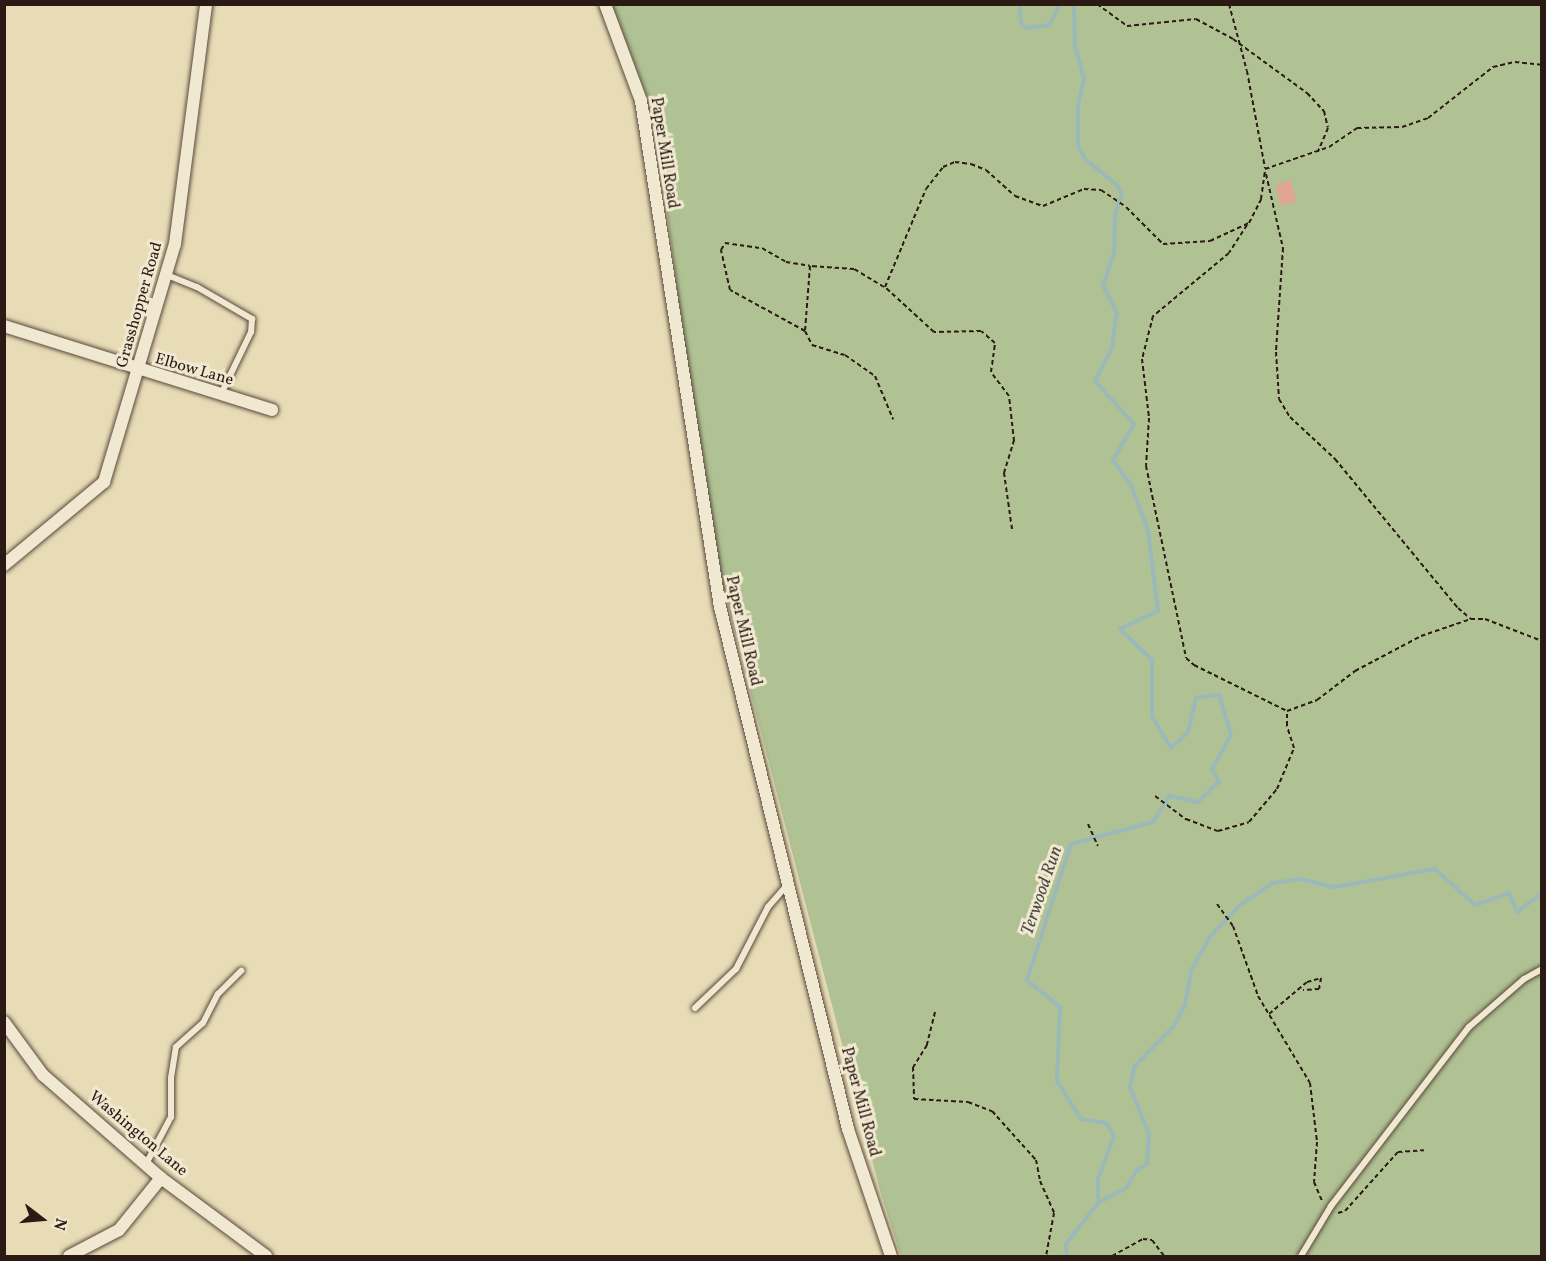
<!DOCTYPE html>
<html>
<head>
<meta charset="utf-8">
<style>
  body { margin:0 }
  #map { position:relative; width:1546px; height:1261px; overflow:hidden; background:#e8dcb7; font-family:Vollkorn,serif }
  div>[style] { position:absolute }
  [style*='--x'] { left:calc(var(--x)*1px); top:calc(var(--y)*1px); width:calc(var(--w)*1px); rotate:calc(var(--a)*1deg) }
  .green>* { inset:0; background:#b0c293 }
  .stream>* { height:4px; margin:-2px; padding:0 2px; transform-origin:2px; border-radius:2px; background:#9bb9b9 }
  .building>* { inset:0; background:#e0a593 }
  .path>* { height:2px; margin-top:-1px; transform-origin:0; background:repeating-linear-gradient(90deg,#2b1a13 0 4.5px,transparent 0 7.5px) }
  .roads { filter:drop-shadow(0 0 2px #5a4a3c) drop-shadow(0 0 2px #5a4a3c) }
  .service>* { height:6px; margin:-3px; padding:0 3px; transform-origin:3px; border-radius:3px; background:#f0e8d0 }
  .minor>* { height:12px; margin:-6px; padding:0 6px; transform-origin:6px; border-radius:6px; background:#f0e8d0 }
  span { translate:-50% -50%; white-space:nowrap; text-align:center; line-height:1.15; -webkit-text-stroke:6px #f0e8d0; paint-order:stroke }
  .street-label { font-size:16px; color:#2b1a13 }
  .water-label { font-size:18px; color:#4d4a45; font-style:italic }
  .frame { position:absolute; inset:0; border:6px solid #2b1a13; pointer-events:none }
  .north { position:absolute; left:12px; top:1189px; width:60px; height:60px; -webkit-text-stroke:4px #f0e8d0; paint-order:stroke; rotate:106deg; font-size:16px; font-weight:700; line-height:24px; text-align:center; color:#2b1a13 }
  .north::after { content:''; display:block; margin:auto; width:21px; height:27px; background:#2b1a13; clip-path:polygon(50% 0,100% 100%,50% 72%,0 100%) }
</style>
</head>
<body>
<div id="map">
  <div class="green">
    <i style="clip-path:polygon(612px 5px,1541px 5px,1541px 1256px,901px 1256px,881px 1194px,723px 586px,695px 429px,665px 195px,647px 97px)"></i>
  </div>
  <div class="stream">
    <i style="--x:1019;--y:4;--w:19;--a:84"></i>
    <i style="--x:1021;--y:23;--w:7;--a:45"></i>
    <i style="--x:1026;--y:28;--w:23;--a:-7"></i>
    <i style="--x:1049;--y:25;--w:24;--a:-62"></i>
    <i style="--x:1098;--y:1203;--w:32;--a:-28"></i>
    <i style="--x:1126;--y:1188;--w:21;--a:-59"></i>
    <i style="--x:1137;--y:1170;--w:12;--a:-31"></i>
    <i style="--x:1147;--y:1164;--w:30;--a:-86"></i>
    <i style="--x:1149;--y:1134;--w:51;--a:-112"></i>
    <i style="--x:1130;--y:1087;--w:22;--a:-77"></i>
    <i style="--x:1135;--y:1066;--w:56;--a:-45.7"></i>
    <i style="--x:1174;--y:1026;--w:25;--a:-63"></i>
    <i style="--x:1185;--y:1004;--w:36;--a:-79"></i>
    <i style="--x:1192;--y:969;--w:35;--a:-61"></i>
    <i style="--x:1209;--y:938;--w:45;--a:-46.8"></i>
    <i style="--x:1240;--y:905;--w:40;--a:-34"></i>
    <i style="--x:1273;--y:883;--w:28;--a:-8"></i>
    <i style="--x:1301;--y:879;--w:34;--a:14"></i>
    <i style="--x:1334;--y:887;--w:103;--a:-10.1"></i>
    <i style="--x:1435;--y:869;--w:54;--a:42"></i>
    <i style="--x:1475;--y:905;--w:36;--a:-19"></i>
    <i style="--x:1509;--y:893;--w:21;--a:67"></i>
    <i style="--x:1517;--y:912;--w:31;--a:-37"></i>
    <i style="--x:1067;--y:1256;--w:12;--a:-95"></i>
    <i style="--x:1066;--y:1244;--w:52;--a:-52"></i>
    <i style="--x:1098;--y:1203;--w:24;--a:-90"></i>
    <i style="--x:1098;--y:1179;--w:46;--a:-69.6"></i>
    <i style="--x:1114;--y:1136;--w:15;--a:-122"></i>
    <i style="--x:1106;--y:1123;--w:25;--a:-171"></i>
    <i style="--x:1081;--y:1119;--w:45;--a:-122.3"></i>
    <i style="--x:1057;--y:1081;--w:74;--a:-87.7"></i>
    <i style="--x:1060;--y:1007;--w:43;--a:-140.7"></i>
    <i style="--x:1027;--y:980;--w:143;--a:-72.1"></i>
    <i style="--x:1071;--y:844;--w:85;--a:-15"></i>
    <i style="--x:1153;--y:822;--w:31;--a:-58"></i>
    <i style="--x:1169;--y:796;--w:30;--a:12"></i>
    <i style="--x:1198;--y:802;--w:29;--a:-44"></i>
    <i style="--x:1219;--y:782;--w:15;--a:-118"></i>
    <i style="--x:1212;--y:769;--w:39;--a:-61"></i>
    <i style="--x:1231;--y:735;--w:42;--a:-106.7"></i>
    <i style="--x:1219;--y:695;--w:23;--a:173"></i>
    <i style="--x:1196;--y:698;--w:35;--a:103"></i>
    <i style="--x:1188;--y:732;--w:23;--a:137"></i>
    <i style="--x:1171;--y:748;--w:37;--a:-121"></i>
    <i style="--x:1152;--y:716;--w:56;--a:-90"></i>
    <i style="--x:1152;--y:660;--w:45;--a:-135.9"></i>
    <i style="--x:1120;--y:629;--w:42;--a:-25.3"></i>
    <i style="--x:1158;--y:611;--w:82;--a:-97"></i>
    <i style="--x:1148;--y:530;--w:48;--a:-110.7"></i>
    <i style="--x:1131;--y:485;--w:31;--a:-126"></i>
    <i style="--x:1113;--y:460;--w:42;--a:-59.7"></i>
    <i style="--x:1134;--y:424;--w:58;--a:-132.2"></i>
    <i style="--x:1095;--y:381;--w:38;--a:-63"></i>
    <i style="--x:1112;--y:347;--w:34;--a:-82"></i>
    <i style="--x:1117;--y:313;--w:30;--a:-117"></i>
    <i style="--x:1103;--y:286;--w:35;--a:-72"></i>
    <i style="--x:1114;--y:253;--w:38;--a:-88"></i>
    <i style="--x:1115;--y:215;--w:22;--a:-72"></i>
    <i style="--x:1122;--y:194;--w:10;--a:-119"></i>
    <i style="--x:1117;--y:185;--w:41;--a:-140.9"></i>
    <i style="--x:1085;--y:159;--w:15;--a:-118"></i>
    <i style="--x:1078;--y:146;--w:41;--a:-90"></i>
    <i style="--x:1078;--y:105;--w:28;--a:-77"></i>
    <i style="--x:1084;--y:78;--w:32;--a:-106"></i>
    <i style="--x:1075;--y:47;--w:43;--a:-91.3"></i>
  </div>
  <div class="building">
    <i style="clip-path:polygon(1291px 180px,1296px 202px,1280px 205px,1276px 185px)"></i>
  </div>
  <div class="path">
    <i style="--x:1097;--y:4;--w:37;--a:36"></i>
    <i style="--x:1127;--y:26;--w:69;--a:-5.8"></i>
    <i style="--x:1196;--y:19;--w:42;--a:28.4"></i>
    <i style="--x:1233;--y:39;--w:92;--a:36.1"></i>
    <i style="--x:1307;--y:93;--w:25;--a:47"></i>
    <i style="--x:1324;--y:111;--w:17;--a:77"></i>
    <i style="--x:1328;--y:128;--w:26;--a:113"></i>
    <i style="--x:1229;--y:4;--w:69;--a:75"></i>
    <i style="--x:1247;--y:71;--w:99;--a:79.5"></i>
    <i style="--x:1266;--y:174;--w:76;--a:77.1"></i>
    <i style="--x:1283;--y:248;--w:104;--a:93.9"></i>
    <i style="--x:1276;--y:352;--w:47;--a:86.3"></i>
    <i style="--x:1279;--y:399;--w:21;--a:59"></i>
    <i style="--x:1290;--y:417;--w:62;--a:43"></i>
    <i style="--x:1335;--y:459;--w:193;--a:50.5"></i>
    <i style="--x:1458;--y:608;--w:17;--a:40"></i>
    <i style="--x:1471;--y:619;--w:14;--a:0"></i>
    <i style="--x:1485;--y:619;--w:61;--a:21.1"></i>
    <i style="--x:1247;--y:225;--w:33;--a:123"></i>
    <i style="--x:1229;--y:253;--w:99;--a:140.3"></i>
    <i style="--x:1153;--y:316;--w:44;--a:104.3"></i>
    <i style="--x:1142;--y:359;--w:59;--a:83.2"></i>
    <i style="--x:1149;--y:418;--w:48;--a:93.6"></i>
    <i style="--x:1146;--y:466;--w:196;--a:78.2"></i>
    <i style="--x:1186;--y:658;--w:11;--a:41"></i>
    <i style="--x:1194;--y:665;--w:104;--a:26.3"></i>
    <i style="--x:884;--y:287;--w:35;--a:-149"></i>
    <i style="--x:854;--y:269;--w:44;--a:-176.1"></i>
    <i style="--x:810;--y:266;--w:65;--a:94.4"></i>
    <i style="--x:805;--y:331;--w:16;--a:63"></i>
    <i style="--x:812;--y:345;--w:34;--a:17"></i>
    <i style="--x:845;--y:355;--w:37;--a:35"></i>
    <i style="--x:875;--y:376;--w:47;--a:67.3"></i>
    <i style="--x:805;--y:331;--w:85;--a:-151.3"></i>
    <i style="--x:730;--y:290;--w:41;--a:-102.7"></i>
    <i style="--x:721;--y:250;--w:8;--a:-60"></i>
    <i style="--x:725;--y:243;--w:37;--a:8"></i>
    <i style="--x:762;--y:248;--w:28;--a:30"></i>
    <i style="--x:786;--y:262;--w:24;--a:9"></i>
    <i style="--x:1012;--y:529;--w:57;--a:-98.1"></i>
    <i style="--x:1004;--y:473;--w:34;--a:-73"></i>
    <i style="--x:1014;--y:441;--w:45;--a:-96.3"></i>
    <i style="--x:1009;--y:396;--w:30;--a:-127"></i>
    <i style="--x:991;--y:372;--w:29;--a:-82"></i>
    <i style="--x:995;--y:343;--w:18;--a:-139"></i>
    <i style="--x:981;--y:331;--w:47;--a:178.8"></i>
    <i style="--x:934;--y:332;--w:67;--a:-137.4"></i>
    <i style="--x:885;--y:287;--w:106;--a:-67.3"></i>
    <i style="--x:926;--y:189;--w:28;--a:-52"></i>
    <i style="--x:943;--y:167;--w:13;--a:-23"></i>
    <i style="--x:955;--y:162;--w:16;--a:7"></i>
    <i style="--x:971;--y:164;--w:16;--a:22"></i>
    <i style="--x:986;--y:170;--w:39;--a:42"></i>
    <i style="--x:1015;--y:196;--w:30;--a:20"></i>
    <i style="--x:1043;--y:206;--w:44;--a:-22.5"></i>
    <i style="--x:1084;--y:189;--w:17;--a:3"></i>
    <i style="--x:1101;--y:190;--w:30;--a:34"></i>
    <i style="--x:1126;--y:207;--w:52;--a:45"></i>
    <i style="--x:1163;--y:244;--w:47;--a:-3.7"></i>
    <i style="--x:1210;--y:241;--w:43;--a:-24.8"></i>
    <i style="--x:1249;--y:223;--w:27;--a:-63"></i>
    <i style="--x:1261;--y:199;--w:30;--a:-82"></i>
    <i style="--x:1265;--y:169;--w:68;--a:-19"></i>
    <i style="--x:1329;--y:147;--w:34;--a:-34"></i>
    <i style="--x:1357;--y:128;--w:45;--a:-1.3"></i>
    <i style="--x:1402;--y:127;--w:28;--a:-19"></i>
    <i style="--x:1428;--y:118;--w:83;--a:-38.1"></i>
    <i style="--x:1493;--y:67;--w:23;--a:-13"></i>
    <i style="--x:1515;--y:62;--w:27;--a:6"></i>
    <i style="--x:1155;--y:796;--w:39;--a:37"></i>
    <i style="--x:1186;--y:819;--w:34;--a:21"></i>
    <i style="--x:1218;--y:831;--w:32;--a:-16"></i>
    <i style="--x:1249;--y:822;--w:43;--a:-49.7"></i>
    <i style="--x:1277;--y:789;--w:44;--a:-67.5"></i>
    <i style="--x:1294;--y:748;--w:23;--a:-108"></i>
    <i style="--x:1287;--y:726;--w:15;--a:-90"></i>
    <i style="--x:1287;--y:711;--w:32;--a:-20"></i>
    <i style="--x:1317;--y:700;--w:48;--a:-37.3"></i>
    <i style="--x:1355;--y:671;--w:75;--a:-27.9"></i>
    <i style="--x:1421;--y:636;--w:53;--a:-18.8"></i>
    <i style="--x:1088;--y:824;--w:24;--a:66"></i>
    <i style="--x:1217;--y:904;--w:27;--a:54"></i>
    <i style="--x:1233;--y:926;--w:74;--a:70.3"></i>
    <i style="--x:1258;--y:996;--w:101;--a:59.1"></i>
    <i style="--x:1310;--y:1083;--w:59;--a:83.2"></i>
    <i style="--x:1317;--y:1142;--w:40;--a:94.3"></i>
    <i style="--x:1314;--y:1182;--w:21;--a:67"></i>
    <i style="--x:935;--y:1012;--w:34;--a:104"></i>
    <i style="--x:927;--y:1045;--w:26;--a:122"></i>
    <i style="--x:913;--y:1067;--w:32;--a:88"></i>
    <i style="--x:914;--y:1099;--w:54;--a:3.2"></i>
    <i style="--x:968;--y:1102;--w:26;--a:21"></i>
    <i style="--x:992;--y:1111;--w:66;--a:48.1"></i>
    <i style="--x:1036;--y:1160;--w:21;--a:79"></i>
    <i style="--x:1040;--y:1181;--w:35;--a:66"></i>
    <i style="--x:1054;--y:1213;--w:44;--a:100.5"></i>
    <i style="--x:1269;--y:1014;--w:50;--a:-40.1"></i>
    <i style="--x:1307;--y:982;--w:15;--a:-16"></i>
    <i style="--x:1321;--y:978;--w:11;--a:100"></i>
    <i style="--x:1319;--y:989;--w:16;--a:176"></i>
    <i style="--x:1338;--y:1213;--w:7;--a:-16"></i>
    <i style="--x:1345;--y:1211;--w:79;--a:-48.1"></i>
    <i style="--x:1398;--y:1152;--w:26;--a:-4"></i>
    <i style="--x:1112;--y:1256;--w:35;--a:-29"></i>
    <i style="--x:1143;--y:1239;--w:9;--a:6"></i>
    <i style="--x:1152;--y:1240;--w:20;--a:53"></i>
  </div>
  <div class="roads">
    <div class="service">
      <i style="--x:167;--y:275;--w:32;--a:22"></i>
      <i style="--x:197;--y:287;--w:64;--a:30.2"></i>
      <i style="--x:252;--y:319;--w:13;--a:94"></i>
      <i style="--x:251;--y:332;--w:69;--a:115.8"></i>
      <i style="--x:695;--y:1008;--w:57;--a:-43.6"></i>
      <i style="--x:736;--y:969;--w:70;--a:-62.7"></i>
      <i style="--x:768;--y:907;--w:29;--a:-49"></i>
      <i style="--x:146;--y:1164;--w:53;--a:-62"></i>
      <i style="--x:171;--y:1117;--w:39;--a:-90"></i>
      <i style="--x:171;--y:1078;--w:31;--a:-81"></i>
      <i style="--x:176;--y:1047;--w:36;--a:-42"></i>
      <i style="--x:203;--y:1023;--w:33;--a:-63"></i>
      <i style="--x:218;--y:994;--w:33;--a:-45"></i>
      <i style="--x:1301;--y:1256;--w:58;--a:-59"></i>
      <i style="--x:1331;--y:1206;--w:226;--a:-52.4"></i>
      <i style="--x:1469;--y:1027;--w:73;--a:-41.1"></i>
      <i style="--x:1524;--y:979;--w:21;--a:-29"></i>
    </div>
    <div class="minor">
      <i style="--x:605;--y:4;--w:103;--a:69.6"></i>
      <i style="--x:641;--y:101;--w:512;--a:81.13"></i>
      <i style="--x:720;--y:607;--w:537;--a:76.22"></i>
      <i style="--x:848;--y:1129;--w:134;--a:71.3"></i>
      <i style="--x:4;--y:326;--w:281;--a:17.4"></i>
      <i style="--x:4;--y:565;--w:130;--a:-39.7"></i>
      <i style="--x:104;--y:482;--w:248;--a:-73.4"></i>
      <i style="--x:175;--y:244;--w:242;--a:-82.6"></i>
      <i style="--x:4;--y:1022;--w:66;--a:53.7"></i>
      <i style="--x:43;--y:1075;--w:157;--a:41.1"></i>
      <i style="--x:161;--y:1178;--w:131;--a:36.6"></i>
      <i style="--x:69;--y:1256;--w:56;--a:-27.5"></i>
      <i style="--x:119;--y:1230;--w:67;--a:-51.1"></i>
    </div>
  </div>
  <div class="street-label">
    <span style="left:664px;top:153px;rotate:81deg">Paper Mill Road</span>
    <span style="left:140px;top:305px;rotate:-74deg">Grasshopper Road</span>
    <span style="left:194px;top:370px;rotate:16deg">Elbow Lane</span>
    <span style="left:743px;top:631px;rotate:77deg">Paper Mill Road</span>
    <span style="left:860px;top:1102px;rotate:75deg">Paper Mill Road</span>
    <span style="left:138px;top:1134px;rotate:40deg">Washington Lane</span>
  </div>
  <div class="water-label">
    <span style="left:1043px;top:891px;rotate:-71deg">Terwood Run</span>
  </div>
  <div class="frame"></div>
  <div class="north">N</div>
</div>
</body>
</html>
